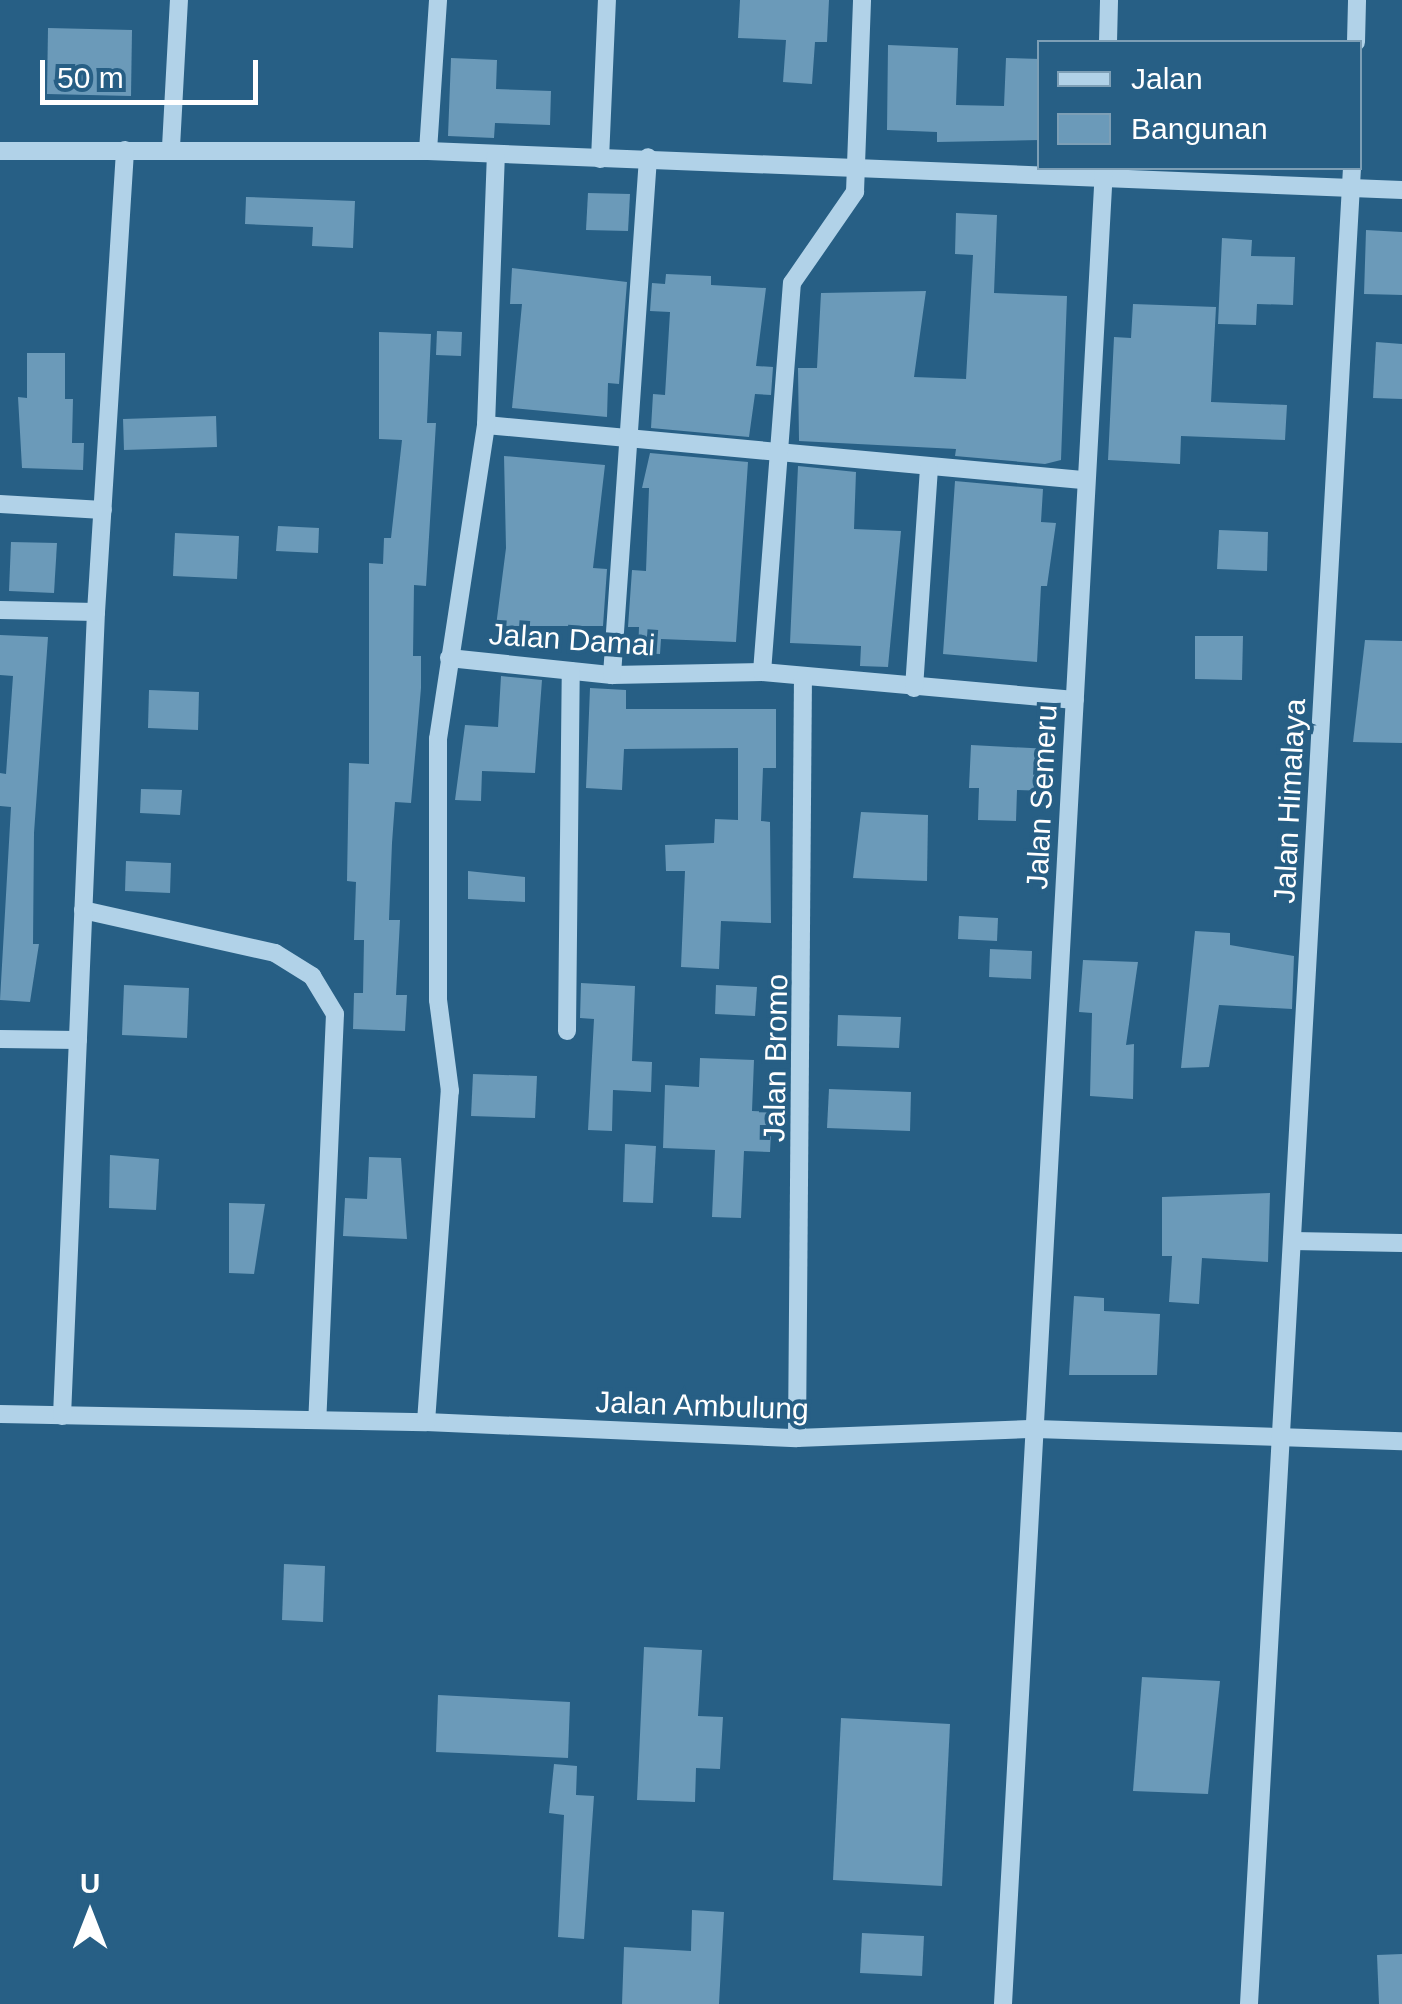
<!DOCTYPE html>
<html>
<head>
<meta charset="utf-8">
<style>
  body { margin:0 }
  #map { position:relative; width:1402px; height:2004px; overflow:hidden; background:#275f85; font-family:Arial,sans-serif }
  div>[style] { position:absolute }
  [style*='--x'] { left:calc(var(--x)*1px); top:calc(var(--y)*1px); width:calc(var(--w)*1px); rotate:calc(var(--a)*1deg) }
  .building>* { inset:0; background:#6b9ab9 }
  .minor>* { height:18px; margin:-9px; padding:0 9px; transform-origin:9px; border-radius:9px; background:#b1d2e8 }
  span { translate:-50% -50%; white-space:nowrap; text-align:center; line-height:1.15; -webkit-text-stroke:8px #275f85; paint-order:stroke }
  .street-label { font-size:30px; color:#fff }
  .legend { position:absolute; left:1037px; top:40px; width:325px; height:130px; box-sizing:border-box; background:#275f85; border:2px solid #7d9fb6; margin:0; padding:12px 18px; list-style:none; font-size:30px; color:#fff }
  .legend li { display:flex; align-items:center; gap:20px; height:50px }
  .legend b { width:50px; border:2px solid #7d9fb6 }
  .north { position:absolute; left:40px; top:1864px; width:100px; height:100px; -webkit-text-stroke:8px #275f85; paint-order:stroke; rotate:0deg; font-size:28px; font-weight:700; line-height:40px; text-align:center; color:#fff }
  .north::after { content:''; display:block; margin:auto; width:35px; height:45px; background:#fff; clip-path:polygon(50% 0,100% 100%,50% 72%,0 100%) }
  .scale { position:absolute; left:40px; top:60px; width:218px; height:45px; box-sizing:border-box; border:5px solid #fff; border-top:0; padding-left:12px; font-size:30px; line-height:35px; white-space:nowrap; color:#fff; -webkit-text-stroke:8px #275f85; paint-order:stroke }
</style>
</head>
<body>
<div id="map">
  <div class="building">
    <i style="clip-path:polygon(740px 0,829px 0,827px 42px,815px 42px,812px 84px,783px 82px,786px 40px,738px 38px)"></i>
    <i style="clip-path:polygon(48px 28px,132px 30px,131px 96px,47px 94px)"></i>
    <i style="clip-path:polygon(888px 45px,958px 48px,956px 105px,1004px 106px,1006px 58px,1040px 59px,1040px 140px,937px 142px,937px 132px,887px 130px)"></i>
    <i style="clip-path:polygon(451px 58px,497px 60px,496px 89px,551px 91px,550px 125px,495px 123px,494px 138px,448px 136px)"></i>
    <i style="clip-path:polygon(588px 193px,630px 194px,628px 231px,586px 230px)"></i>
    <i style="clip-path:polygon(246px 197px,355px 201px,353px 248px,312px 246px,313px 227px,245px 224px)"></i>
    <i style="clip-path:polygon(956px 213px,997px 215px,994px 293px,1067px 296px,1061px 460px,1045px 464px,955px 456px,956px 449px,799px 441px,798px 368px,817px 368px,821px 293px,926px 291px,914px 377px,966px 379px,973px 255px,955px 254px)"></i>
    <i style="clip-path:polygon(1366px 230px,1402px 232px,1402px 295px,1364px 294px)"></i>
    <i style="clip-path:polygon(1222px 238px,1252px 240px,1251px 256px,1295px 257px,1293px 305px,1257px 304px,1256px 325px,1218px 324px)"></i>
    <i style="clip-path:polygon(512px 268px,627px 282px,619px 384px,608px 383px,607px 417px,512px 408px,522px 304px,510px 304px)"></i>
    <i style="clip-path:polygon(666px 274px,711px 276px,711px 285px,766px 288px,756px 366px,773px 367px,771px 395px,755px 394px,749px 437px,651px 428px,653px 394px,665px 395px,670px 312px,650px 311px,652px 283px,665px 284px)"></i>
    <i style="clip-path:polygon(1133px 304px,1216px 307px,1211px 402px,1287px 405px,1285px 440px,1181px 436px,1180px 464px,1108px 460px,1114px 337px,1131px 338px)"></i>
    <i style="clip-path:polygon(437px 331px,462px 332px,461px 356px,436px 355px)"></i>
    <i style="clip-path:polygon(379px 332px,431px 334px,427px 423px,436px 423px,426px 586px,414px 585px,413px 656px,421px 656px,421px 688px,411px 803px,395px 802px,392px 843px,389px 920px,400px 920px,396px 995px,407px 995px,405px 1031px,353px 1029px,354px 993px,363px 993px,364px 940px,354px 940px,356px 882px,347px 881px,349px 763px,369px 764px,369px 563px,383px 564px,384px 538px,391px 538px,402px 440px,379px 439px)"></i>
    <i style="clip-path:polygon(1376px 342px,1402px 344px,1402px 399px,1373px 398px)"></i>
    <i style="clip-path:polygon(27px 353px,65px 353px,65px 399px,73px 399px,72px 443px,84px 443px,83px 470px,22px 468px,18px 397px,27px 398px)"></i>
    <i style="clip-path:polygon(216px 416px,217px 447px,124px 450px,123px 419px)"></i>
    <i style="clip-path:polygon(650px 453px,748px 462px,736px 642px,661px 639px,660px 654px,638px 653px,639px 627px,628px 627px,632px 570px,646px 571px,649px 488px,642px 488px)"></i>
    <i style="clip-path:polygon(504px 456px,605px 465px,593px 568px,607px 569px,603px 626px,496px 626px,506px 548px)"></i>
    <i style="clip-path:polygon(798px 466px,856px 472px,854px 529px,901px 531px,888px 667px,860px 666px,861px 646px,790px 643px)"></i>
    <i style="clip-path:polygon(955px 481px,1043px 489px,1041px 522px,1056px 523px,1047px 586px,1041px 586px,1037px 662px,943px 654px)"></i>
    <i style="clip-path:polygon(278px 526px,319px 528px,318px 553px,276px 551px)"></i>
    <i style="clip-path:polygon(1219px 530px,1268px 532px,1267px 571px,1217px 569px)"></i>
    <i style="clip-path:polygon(175px 533px,239px 536px,237px 579px,173px 576px)"></i>
    <i style="clip-path:polygon(11px 542px,57px 543px,54px 593px,9px 591px)"></i>
    <i style="clip-path:polygon(0 635px,48px 637px,34px 833px,33px 944px,39px 944px,30px 1002px,0 1000px,11px 807px,0 806px,0 773px,6px 774px,13px 676px,0 675px)"></i>
    <i style="clip-path:polygon(1195px 636px,1243px 636px,1242px 680px,1195px 679px)"></i>
    <i style="clip-path:polygon(1365px 640px,1402px 641px,1402px 743px,1353px 742px)"></i>
    <i style="clip-path:polygon(501px 676px,542px 680px,535px 773px,482px 771px,481px 801px,455px 800px,465px 725px,498px 727px)"></i>
    <i style="clip-path:polygon(590px 688px,626px 690px,626px 709px,776px 709px,776px 768px,763px 768px,761px 821px,770px 822px,771px 923px,721px 921px,719px 969px,681px 967px,685px 871px,666px 871px,665px 845px,714px 843px,715px 819px,738px 820px,738px 748px,624px 749px,622px 790px,586px 788px)"></i>
    <i style="clip-path:polygon(149px 690px,199px 692px,198px 730px,148px 728px)"></i>
    <i style="clip-path:polygon(971px 745px,1050px 749px,1049px 791px,1017px 790px,1016px 821px,978px 820px,979px 788px,969px 788px)"></i>
    <i style="clip-path:polygon(141px 789px,182px 790px,180px 815px,140px 813px)"></i>
    <i style="clip-path:polygon(861px 812px,928px 815px,927px 881px,853px 878px)"></i>
    <i style="clip-path:polygon(126px 861px,171px 863px,170px 893px,125px 891px)"></i>
    <i style="clip-path:polygon(468px 871px,525px 877px,525px 902px,468px 899px)"></i>
    <i style="clip-path:polygon(959px 916px,998px 918px,997px 941px,958px 939px)"></i>
    <i style="clip-path:polygon(1195px 931px,1230px 933px,1230px 945px,1294px 956px,1292px 1009px,1219px 1005px,1209px 1067px,1181px 1068px)"></i>
    <i style="clip-path:polygon(990px 949px,1032px 951px,1031px 979px,989px 977px)"></i>
    <i style="clip-path:polygon(1083px 960px,1138px 962px,1126px 1045px,1134px 1044px,1133px 1099px,1090px 1096px,1092px 1013px,1079px 1012px)"></i>
    <i style="clip-path:polygon(581px 983px,635px 986px,632px 1061px,652px 1062px,651px 1092px,613px 1090px,612px 1131px,588px 1130px,594px 1019px,580px 1018px)"></i>
    <i style="clip-path:polygon(124px 985px,189px 988px,187px 1038px,122px 1035px)"></i>
    <i style="clip-path:polygon(716px 985px,757px 987px,755px 1016px,715px 1014px)"></i>
    <i style="clip-path:polygon(838px 1015px,901px 1017px,899px 1048px,837px 1046px)"></i>
    <i style="clip-path:polygon(700px 1058px,754px 1060px,752px 1111px,772px 1112px,770px 1152px,744px 1151px,741px 1218px,712px 1217px,715px 1150px,663px 1148px,665px 1085px,699px 1087px)"></i>
    <i style="clip-path:polygon(473px 1074px,537px 1076px,535px 1118px,471px 1116px)"></i>
    <i style="clip-path:polygon(829px 1089px,911px 1092px,910px 1131px,827px 1128px)"></i>
    <i style="clip-path:polygon(625px 1144px,656px 1146px,653px 1203px,623px 1202px)"></i>
    <i style="clip-path:polygon(110px 1155px,159px 1159px,156px 1210px,109px 1208px)"></i>
    <i style="clip-path:polygon(369px 1157px,401px 1158px,407px 1239px,343px 1236px,345px 1198px,367px 1199px)"></i>
    <i style="clip-path:polygon(1270px 1193px,1268px 1262px,1202px 1258px,1199px 1304px,1169px 1302px,1172px 1256px,1162px 1256px,1162px 1197px)"></i>
    <i style="clip-path:polygon(229px 1203px,265px 1204px,254px 1274px,229px 1273px)"></i>
    <i style="clip-path:polygon(1074px 1296px,1104px 1298px,1104px 1311px,1160px 1314px,1157px 1375px,1069px 1375px)"></i>
    <i style="clip-path:polygon(284px 1564px,325px 1566px,323px 1622px,282px 1620px)"></i>
    <i style="clip-path:polygon(644px 1647px,702px 1650px,698px 1716px,723px 1717px,720px 1769px,696px 1768px,695px 1802px,637px 1800px)"></i>
    <i style="clip-path:polygon(1142px 1677px,1220px 1681px,1208px 1794px,1133px 1791px)"></i>
    <i style="clip-path:polygon(438px 1695px,570px 1702px,568px 1758px,436px 1752px)"></i>
    <i style="clip-path:polygon(841px 1718px,950px 1724px,942px 1886px,833px 1880px)"></i>
    <i style="clip-path:polygon(554px 1764px,577px 1766px,576px 1795px,594px 1796px,584px 1939px,558px 1937px,564px 1815px,549px 1813px)"></i>
    <i style="clip-path:polygon(692px 1910px,724px 1912px,719px 2004px,622px 2004px,624px 1947px,691px 1951px)"></i>
    <i style="clip-path:polygon(862px 1933px,924px 1936px,922px 1976px,860px 1973px)"></i>
    <i style="clip-path:polygon(1402px 1954px,1402px 2004px,1379px 2004px,1377px 1955px)"></i>
  </div>
  <div class="minor">
    <i style="--x:1108;--y:42;--w:42;--a:-88.6"></i>
    <i style="--x:1356;--y:42;--w:42;--a:-88.6"></i>
    <i style="--x:171;--y:147;--w:147;--a:-86.9"></i>
    <i style="--x:0;--y:151;--w:428;--a:0"></i>
    <i style="--x:428;--y:151;--w:975;--a:2.29"></i>
    <i style="--x:428;--y:151;--w:151;--a:-86.2"></i>
    <i style="--x:600;--y:159;--w:159;--a:-87.5"></i>
    <i style="--x:486;--y:425;--w:599;--a:5.27"></i>
    <i style="--x:0;--y:504;--w:103;--a:3.3"></i>
    <i style="--x:0;--y:610;--w:96;--a:1.2"></i>
    <i style="--x:449;--y:658;--w:164;--a:6"></i>
    <i style="--x:612;--y:675;--w:150;--a:-1.1"></i>
    <i style="--x:762;--y:672;--w:314;--a:5.1"></i>
    <i style="--x:762;--y:672;--w:390;--a:-85.6"></i>
    <i style="--x:792;--y:283;--w:111;--a:-55.3"></i>
    <i style="--x:855;--y:192;--w:192;--a:-87.9"></i>
    <i style="--x:612;--y:675;--w:519;--a:-86.02"></i>
    <i style="--x:914;--y:688;--w:221;--a:-86.1"></i>
    <i style="--x:83;--y:910;--w:197;--a:12.6"></i>
    <i style="--x:275;--y:953;--w:44;--a:31.9"></i>
    <i style="--x:312;--y:976;--w:44;--a:58.8"></i>
    <i style="--x:335;--y:1014;--w:405;--a:92.5"></i>
    <i style="--x:567;--y:1031;--w:360;--a:-89.4"></i>
    <i style="--x:0;--y:1039;--w:78;--a:0.7"></i>
    <i style="--x:1293;--y:1241;--w:109;--a:1.1"></i>
    <i style="--x:0;--y:1414;--w:426;--a:1.1"></i>
    <i style="--x:426;--y:1422;--w:371;--a:2.5"></i>
    <i style="--x:797;--y:1438;--w:239;--a:-2.2"></i>
    <i style="--x:1036;--y:1429;--w:366;--a:1.9"></i>
    <i style="--x:62;--y:1416;--w:805;--a:-87.58"></i>
    <i style="--x:96;--y:612;--w:463;--a:-86.4"></i>
    <i style="--x:426;--y:1422;--w:332;--a:-85.9"></i>
    <i style="--x:450;--y:1091;--w:92;--a:-97.5"></i>
    <i style="--x:438;--y:1000;--w:261;--a:-90"></i>
    <i style="--x:438;--y:739;--w:318;--a:-81.3"></i>
    <i style="--x:486;--y:425;--w:269;--a:-87.9"></i>
    <i style="--x:797;--y:1438;--w:759;--a:-89.55"></i>
    <i style="--x:1003;--y:2004;--w:1839;--a:-86.85"></i>
    <i style="--x:1249;--y:2004;--w:1839;--a:-86.79"></i>
  </div>
  <div class="street-label">
    <span style="left:572px;top:640px;rotate:4deg">Jalan Damai</span>
    <span style="left:1042px;top:797px;rotate:-87deg">Jalan Semeru</span>
    <span style="left:1290px;top:801px;rotate:-87deg">Jalan Himalaya</span>
    <span style="left:776px;top:1058px;rotate:-89deg">Jalan Bromo</span>
    <span style="left:702px;top:1406px;rotate:2deg">Jalan Ambulung</span>
  </div>
  <ul class="legend">
  <li><b style="height:12px;background:#b1d2e8"></b>Jalan</li>
  <li><b style="height:28px;background:#6b9ab9"></b>Bangunan</li>
  </ul>
  <div class="north">U</div>
  <div class="scale">50 m</div>
</div>
</body>
</html>
